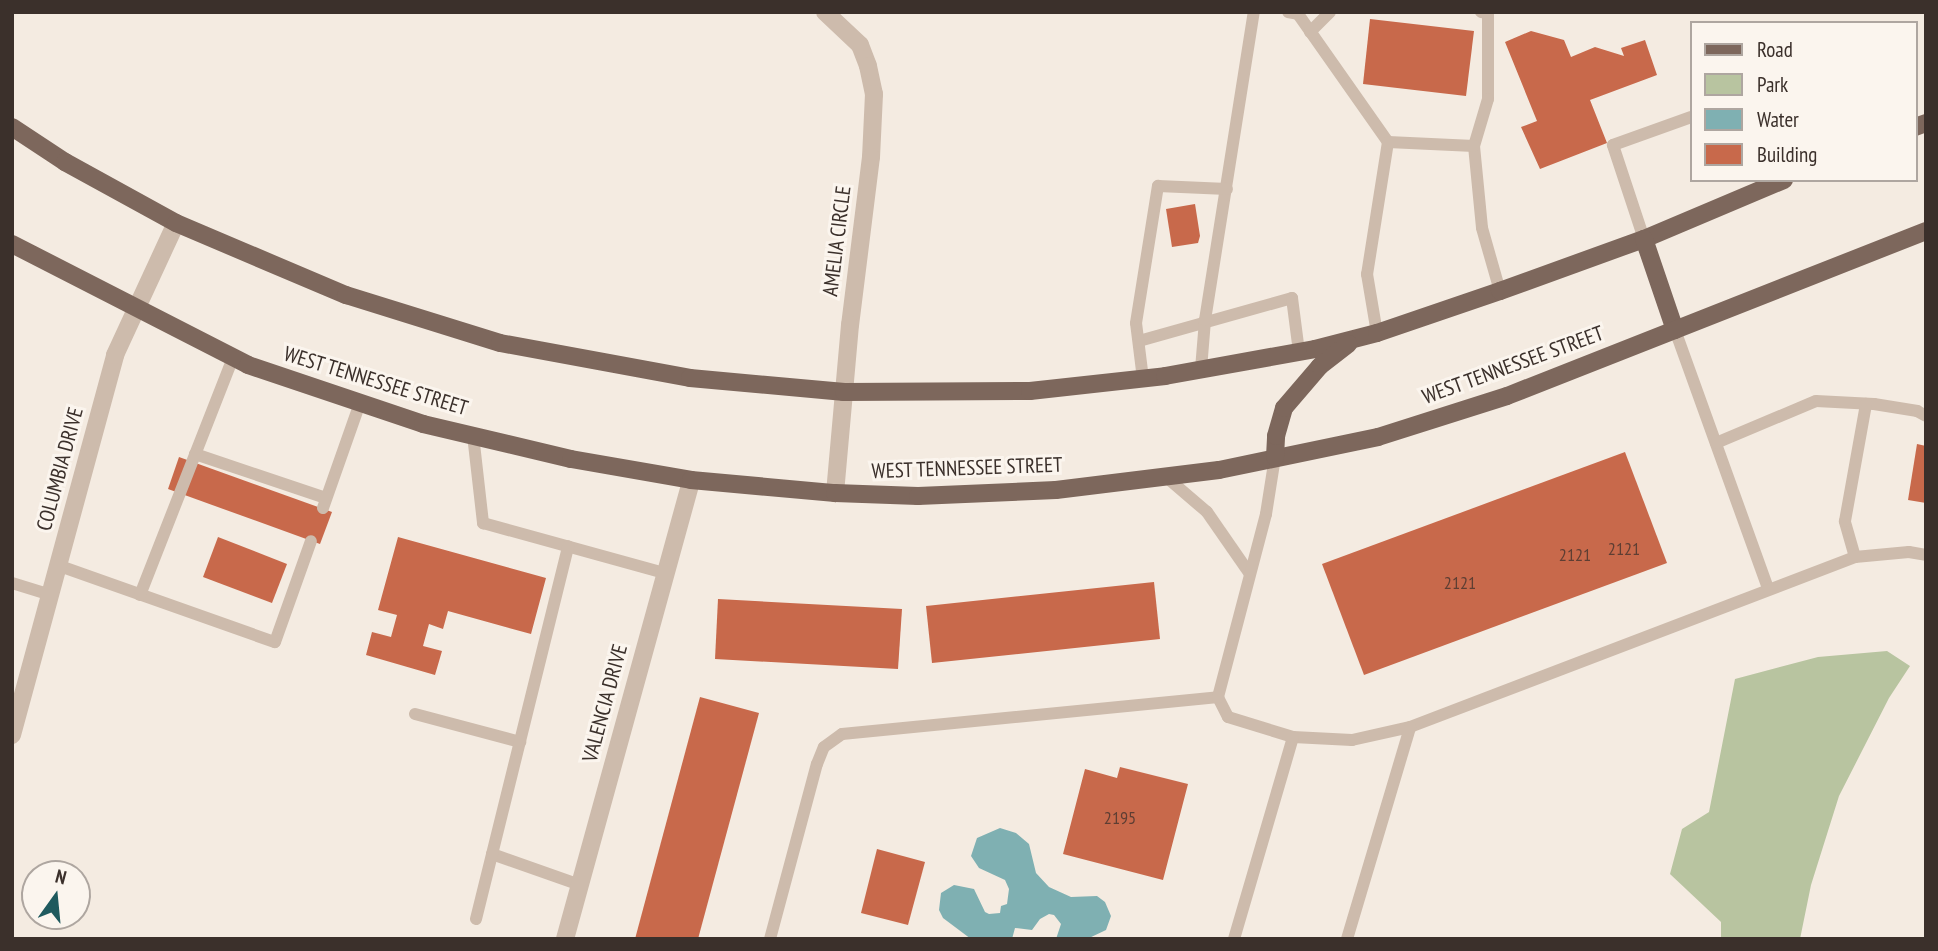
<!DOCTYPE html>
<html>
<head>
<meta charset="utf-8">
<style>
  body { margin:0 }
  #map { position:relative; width:1938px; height:951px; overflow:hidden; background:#f4ebe1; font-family:"PT Sans Narrow",sans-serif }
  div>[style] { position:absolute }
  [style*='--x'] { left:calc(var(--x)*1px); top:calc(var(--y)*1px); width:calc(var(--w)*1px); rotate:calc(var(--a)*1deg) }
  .green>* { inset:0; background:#b8c4a0 }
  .water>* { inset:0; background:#7fb0b2 }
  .building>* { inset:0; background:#c8694b }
  .service>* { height:12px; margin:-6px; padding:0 6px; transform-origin:6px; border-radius:6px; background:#cdbbac }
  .minor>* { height:18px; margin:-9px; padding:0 9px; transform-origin:9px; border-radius:9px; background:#cdbbac }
  .primary>* { height:18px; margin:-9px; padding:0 9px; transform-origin:9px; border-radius:9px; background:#7d675c }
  span { translate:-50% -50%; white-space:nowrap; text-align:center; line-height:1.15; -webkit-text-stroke:6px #fbf5ee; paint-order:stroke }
  .number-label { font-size:18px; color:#5e3e33 }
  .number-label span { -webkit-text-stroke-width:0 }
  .street-label { font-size:21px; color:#3b302b }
  .frame { position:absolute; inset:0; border:14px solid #3b302b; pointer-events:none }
  .legend { position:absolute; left:1690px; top:21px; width:228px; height:161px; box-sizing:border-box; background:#fbf5ee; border:2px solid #aea6a0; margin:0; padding:9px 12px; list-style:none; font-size:21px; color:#3b302b }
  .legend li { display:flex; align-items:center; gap:14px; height:35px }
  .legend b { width:35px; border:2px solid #aea6a0 }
  .north { position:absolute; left:21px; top:860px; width:70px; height:70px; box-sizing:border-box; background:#fbf5ee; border:2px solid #aea6a0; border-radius:50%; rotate:15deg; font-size:19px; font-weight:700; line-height:28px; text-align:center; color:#3b302b }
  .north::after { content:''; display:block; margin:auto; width:24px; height:32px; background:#1f5a5e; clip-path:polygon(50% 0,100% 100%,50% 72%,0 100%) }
</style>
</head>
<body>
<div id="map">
  <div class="green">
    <i style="clip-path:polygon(1887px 651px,1910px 666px,1889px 698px,1839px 796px,1811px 885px,1800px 939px,1721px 939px,1721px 922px,1670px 874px,1682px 829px,1709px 812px,1735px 679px,1818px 657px)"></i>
  </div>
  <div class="water">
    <i style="clip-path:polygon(1000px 828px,1016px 833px,1029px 844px,1036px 873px,1049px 887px,1071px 897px,1097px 896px,1105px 902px,1111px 916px,1106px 930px,1087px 939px,1056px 939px,1061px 924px,1054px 915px,1049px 914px,1040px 919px,1032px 930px,1015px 928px,1012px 939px,971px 939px,943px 918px,939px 910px,941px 893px,954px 885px,974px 889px,985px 912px,989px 914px,1000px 913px,1001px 906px,1007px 904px,1009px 889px,1005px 880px,979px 868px,971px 856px,977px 838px)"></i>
  </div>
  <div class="building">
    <i style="clip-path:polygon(1370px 19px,1474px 31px,1466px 96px,1363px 84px)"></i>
    <i style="clip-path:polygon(1531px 31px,1564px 40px,1571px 57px,1595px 47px,1624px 56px,1621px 48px,1645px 40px,1657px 75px,1590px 100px,1607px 143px,1540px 169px,1521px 127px,1537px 121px,1505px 42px)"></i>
    <i style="clip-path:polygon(1195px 204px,1200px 236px,1198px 243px,1172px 247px,1166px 209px)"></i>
    <i style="clip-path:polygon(1917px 444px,1926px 446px,1926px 503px,1908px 500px)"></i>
    <i style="clip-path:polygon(1625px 452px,1667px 563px,1364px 675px,1322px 564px)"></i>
    <i style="clip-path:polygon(179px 457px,332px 512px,320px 544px,168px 489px)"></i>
    <i style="clip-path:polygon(218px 537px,287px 564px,272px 603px,203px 577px)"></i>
    <i style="clip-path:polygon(398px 537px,546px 578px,531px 634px,448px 611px,443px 629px,429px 624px,423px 646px,442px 651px,435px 675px,366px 655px,372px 632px,391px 637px,397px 615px,378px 610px)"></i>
    <i style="clip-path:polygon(1154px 582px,1160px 639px,932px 663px,926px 606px)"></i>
    <i style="clip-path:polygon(718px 599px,902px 609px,898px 669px,715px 659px)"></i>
    <i style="clip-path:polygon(700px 697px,759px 713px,698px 939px,635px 939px)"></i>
    <i style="clip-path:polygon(1120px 767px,1188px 784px,1163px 880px,1063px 854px,1085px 769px,1117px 778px)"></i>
    <i style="clip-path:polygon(877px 849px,925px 862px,908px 925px,861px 913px)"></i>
  </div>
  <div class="service">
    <i style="--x:1288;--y:12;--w:10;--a:11"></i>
    <i style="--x:1298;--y:14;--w:156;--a:54.9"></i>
    <i style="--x:1388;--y:142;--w:134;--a:99"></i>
    <i style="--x:1367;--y:274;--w:60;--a:80.4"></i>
    <i style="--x:1481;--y:12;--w:7;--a:8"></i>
    <i style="--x:1488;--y:13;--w:86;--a:90"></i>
    <i style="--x:1488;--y:99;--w:49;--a:106.6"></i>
    <i style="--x:1474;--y:146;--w:82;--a:84.4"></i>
    <i style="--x:1482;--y:228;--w:66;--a:74.1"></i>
    <i style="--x:1310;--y:32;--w:28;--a:-45"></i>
    <i style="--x:1388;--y:142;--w:86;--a:2.7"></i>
    <i style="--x:1644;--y:239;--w:99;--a:-108.3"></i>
    <i style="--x:1613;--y:145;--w:83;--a:-19.7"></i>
    <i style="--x:1675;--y:330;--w:274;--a:70.2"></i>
    <i style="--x:1139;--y:341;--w:159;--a:-15.7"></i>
    <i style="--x:1292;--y:298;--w:54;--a:82.6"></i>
    <i style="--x:1201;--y:369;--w:49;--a:-85.3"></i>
    <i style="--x:1205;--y:320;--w:312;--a:-81"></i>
    <i style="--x:1143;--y:379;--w:56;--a:-97.1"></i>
    <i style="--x:1136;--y:323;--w:139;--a:-80.9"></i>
    <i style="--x:1158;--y:186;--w:69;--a:2.5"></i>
    <i style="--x:473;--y:435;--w:89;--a:83.5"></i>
    <i style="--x:483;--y:523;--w:188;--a:15.4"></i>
    <i style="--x:1716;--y:443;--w:108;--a:-22.8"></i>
    <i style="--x:1816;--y:401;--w:58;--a:3"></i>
    <i style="--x:1874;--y:404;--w:44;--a:9.2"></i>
    <i style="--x:1917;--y:411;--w:10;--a:29"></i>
    <i style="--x:195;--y:454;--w:138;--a:18.6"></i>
    <i style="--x:1165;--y:476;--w:55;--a:40.6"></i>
    <i style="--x:1207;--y:512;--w:75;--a:55.3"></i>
    <i style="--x:323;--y:508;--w:111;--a:-70.6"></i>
    <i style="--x:1855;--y:557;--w:37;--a:-106"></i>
    <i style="--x:1845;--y:521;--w:119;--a:-79.8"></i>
    <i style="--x:57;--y:565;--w:231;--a:19.5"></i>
    <i style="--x:275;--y:642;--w:107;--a:-70.4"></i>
    <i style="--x:12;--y:583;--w:39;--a:17"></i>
    <i style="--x:140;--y:595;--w:255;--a:-68.6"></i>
    <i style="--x:415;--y:714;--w:109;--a:14.9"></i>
    <i style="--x:1293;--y:737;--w:59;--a:2.9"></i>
    <i style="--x:1352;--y:740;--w:59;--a:-12.6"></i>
    <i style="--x:1410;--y:727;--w:476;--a:-20.9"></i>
    <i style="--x:1855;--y:557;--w:54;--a:-5.3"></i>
    <i style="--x:1909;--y:552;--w:17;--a:10"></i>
    <i style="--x:492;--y:854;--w:93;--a:19.4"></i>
    <i style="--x:476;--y:919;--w:384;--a:-76.1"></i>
    <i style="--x:770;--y:939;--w:181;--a:-75"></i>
    <i style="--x:817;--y:764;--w:18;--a:-68"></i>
    <i style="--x:824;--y:747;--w:22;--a:-36"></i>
    <i style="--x:842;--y:734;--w:378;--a:-5.6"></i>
    <i style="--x:1234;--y:939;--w:210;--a:-73.7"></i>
    <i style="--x:1293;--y:737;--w:68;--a:-162.9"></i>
    <i style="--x:1228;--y:717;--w:22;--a:-117"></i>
    <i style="--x:1218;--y:697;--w:189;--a:-75.3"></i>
    <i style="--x:1266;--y:514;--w:58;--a:-81"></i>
    <i style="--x:1347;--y:939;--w:221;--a:-73.4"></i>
  </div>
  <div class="minor">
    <i style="--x:825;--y:12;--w:48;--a:43.3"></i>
    <i style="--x:860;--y:45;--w:22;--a:69"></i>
    <i style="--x:868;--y:66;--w:29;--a:78"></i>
    <i style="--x:874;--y:94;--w:63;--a:92.7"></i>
    <i style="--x:871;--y:157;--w:169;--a:97.1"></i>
    <i style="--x:850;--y:325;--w:169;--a:95.1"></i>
    <i style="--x:12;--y:735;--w:394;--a:-74.8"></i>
    <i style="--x:115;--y:355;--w:145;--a:-65.2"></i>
    <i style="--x:565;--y:939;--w:476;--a:-74.6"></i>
  </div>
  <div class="primary">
    <i style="--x:12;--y:127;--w:64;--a:33.4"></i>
    <i style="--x:65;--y:162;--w:127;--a:28.8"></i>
    <i style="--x:176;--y:223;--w:185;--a:23"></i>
    <i style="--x:346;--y:295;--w:161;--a:17.3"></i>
    <i style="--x:500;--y:343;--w:193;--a:10.4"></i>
    <i style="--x:690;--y:378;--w:155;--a:5.2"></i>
    <i style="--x:844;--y:392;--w:186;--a:-0.3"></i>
    <i style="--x:1030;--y:391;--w:136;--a:-6.3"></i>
    <i style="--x:1165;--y:376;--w:152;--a:-10.2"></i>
    <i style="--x:1315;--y:349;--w:64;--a:-14.5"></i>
    <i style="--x:1377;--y:333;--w:130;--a:-18.9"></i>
    <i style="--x:1500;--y:291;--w:153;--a:-19.9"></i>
    <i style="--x:1644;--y:239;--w:152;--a:-22.9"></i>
    <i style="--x:1915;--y:127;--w:12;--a:-20"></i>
    <i style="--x:1644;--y:239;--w:96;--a:71.2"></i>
    <i style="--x:12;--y:244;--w:265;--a:27.1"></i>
    <i style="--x:248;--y:365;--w:185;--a:18.6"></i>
    <i style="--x:423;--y:424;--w:152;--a:13.3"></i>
    <i style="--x:571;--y:459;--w:122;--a:9.9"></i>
    <i style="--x:691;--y:480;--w:145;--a:5.2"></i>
    <i style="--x:835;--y:493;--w:83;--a:2.1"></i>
    <i style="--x:918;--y:496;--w:138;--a:-2.5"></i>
    <i style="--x:1056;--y:490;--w:164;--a:-7"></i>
    <i style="--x:1219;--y:470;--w:162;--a:-11.7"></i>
    <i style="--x:1378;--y:437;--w:135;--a:-17.6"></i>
    <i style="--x:1507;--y:396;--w:450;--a:-21.5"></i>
    <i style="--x:1275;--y:457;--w:21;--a:-87"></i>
    <i style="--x:1276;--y:436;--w:29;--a:-74"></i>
    <i style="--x:1284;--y:408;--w:55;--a:-49.4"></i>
    <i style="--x:1320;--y:366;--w:36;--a:-38"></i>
  </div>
  <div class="number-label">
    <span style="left:1624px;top:549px">2121</span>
    <span style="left:1575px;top:555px">2121</span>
    <span style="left:1460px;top:583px">2121</span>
    <span style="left:1120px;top:818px">2195</span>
  </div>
  <div class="street-label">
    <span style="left:837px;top:241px;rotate:-83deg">AMELIA CIRCLE</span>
    <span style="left:1513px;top:365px;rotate:-20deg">WEST TENNESSEE STREET</span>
    <span style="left:376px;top:381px;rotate:17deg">WEST TENNESSEE STREET</span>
    <span style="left:967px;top:468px;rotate:-2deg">WEST TENNESSEE STREET</span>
    <span style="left:60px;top:469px;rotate:-75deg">COLUMBIA DRIVE</span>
    <span style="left:605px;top:703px;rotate:-75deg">VALENCIA DRIVE</span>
  </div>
  <div class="frame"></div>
  <ul class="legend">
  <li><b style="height:9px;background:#7d675c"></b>Road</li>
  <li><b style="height:19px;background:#b8c4a0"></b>Park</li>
  <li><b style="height:19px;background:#7fb0b2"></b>Water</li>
  <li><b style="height:19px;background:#c8694b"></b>Building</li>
  </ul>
  <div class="north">N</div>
</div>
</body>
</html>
